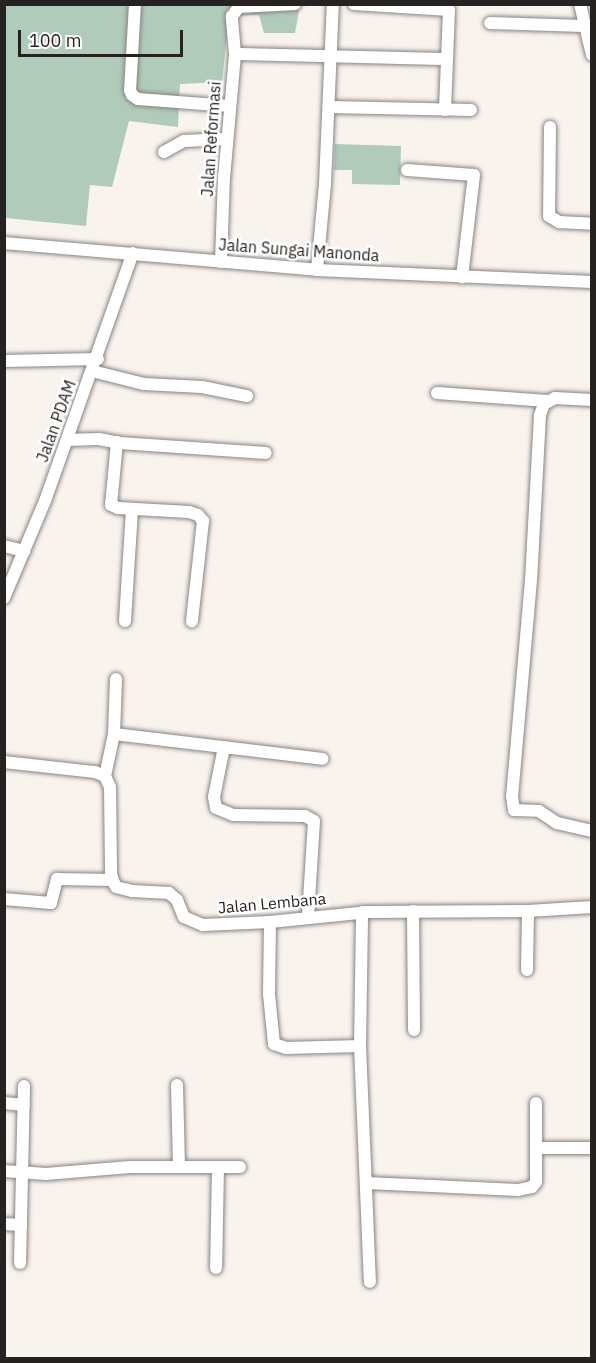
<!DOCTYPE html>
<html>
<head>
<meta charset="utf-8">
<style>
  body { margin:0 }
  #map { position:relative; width:596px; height:1363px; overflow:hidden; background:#f9f3ee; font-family:"IBM Plex Sans",sans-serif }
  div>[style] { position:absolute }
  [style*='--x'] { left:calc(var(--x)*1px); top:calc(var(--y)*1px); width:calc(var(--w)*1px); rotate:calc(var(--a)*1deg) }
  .green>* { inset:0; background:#b0cbba }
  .roads { filter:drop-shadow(0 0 2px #898480) drop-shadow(0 0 2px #898480) }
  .minor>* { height:12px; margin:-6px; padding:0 6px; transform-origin:6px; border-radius:6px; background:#fff }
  span { translate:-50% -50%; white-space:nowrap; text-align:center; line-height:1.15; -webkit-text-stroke:5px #fff; paint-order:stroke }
  .street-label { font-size:16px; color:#252321 }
  .frame { position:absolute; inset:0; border:6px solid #252321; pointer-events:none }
  .scale { position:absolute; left:18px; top:30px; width:165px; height:27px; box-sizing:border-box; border:3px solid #252321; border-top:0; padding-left:8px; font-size:18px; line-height:21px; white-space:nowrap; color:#252321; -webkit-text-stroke:4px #fff; paint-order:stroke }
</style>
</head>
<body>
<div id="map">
  <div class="green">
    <i style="clip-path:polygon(4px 5px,300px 5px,295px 33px,264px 33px,259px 15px,229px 16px,222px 82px,180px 84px,178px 127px,129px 121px,112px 187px,90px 185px,86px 226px,5px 218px)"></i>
    <i style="clip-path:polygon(335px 144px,401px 146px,400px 185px,352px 184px,352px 170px,334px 170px)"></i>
  </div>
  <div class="roads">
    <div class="minor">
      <i style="--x:135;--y:4;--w:86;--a:93.3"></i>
      <i style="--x:130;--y:90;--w:5;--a:68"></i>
      <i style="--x:132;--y:95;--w:7;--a:34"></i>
      <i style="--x:138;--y:99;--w:92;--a:4.4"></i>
      <i style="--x:354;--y:4;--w:95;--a:3.6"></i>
      <i style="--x:449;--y:10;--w:100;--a:92.3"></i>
      <i style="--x:580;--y:4;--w:52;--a:76.8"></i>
      <i style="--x:490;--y:23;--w:94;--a:1.8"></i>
      <i style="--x:235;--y:54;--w:211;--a:1.4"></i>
      <i style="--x:329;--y:107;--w:142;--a:1.2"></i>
      <i style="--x:550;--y:127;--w:89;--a:90.6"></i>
      <i style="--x:549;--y:216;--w:12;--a:31"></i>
      <i style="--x:559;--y:222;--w:33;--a:3"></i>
      <i style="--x:164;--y:152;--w:23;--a:-29"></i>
      <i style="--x:184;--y:141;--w:43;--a:-2.7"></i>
      <i style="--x:407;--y:170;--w:67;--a:4.3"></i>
      <i style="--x:474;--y:175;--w:103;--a:96.7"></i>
      <i style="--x:4;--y:243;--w:314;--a:4.9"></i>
      <i style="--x:317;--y:270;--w:275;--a:2.5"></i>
      <i style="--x:221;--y:262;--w:84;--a:-88"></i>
      <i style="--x:224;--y:178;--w:124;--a:-84.9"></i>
      <i style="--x:235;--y:54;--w:38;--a:-95"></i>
      <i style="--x:232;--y:16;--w:11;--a:-52"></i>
      <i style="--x:239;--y:7;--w:56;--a:-3.1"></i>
      <i style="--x:317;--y:270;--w:86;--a:-84.7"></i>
      <i style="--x:325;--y:184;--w:180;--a:-87.5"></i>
      <i style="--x:4;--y:361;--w:94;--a:-1.2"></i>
      <i style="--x:92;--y:371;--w:54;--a:14"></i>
      <i style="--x:144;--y:384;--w:58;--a:3"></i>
      <i style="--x:202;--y:387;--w:46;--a:11.3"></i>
      <i style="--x:437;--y:393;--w:111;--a:4.1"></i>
      <i style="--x:592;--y:400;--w:37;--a:-177"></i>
      <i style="--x:555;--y:398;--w:13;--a:151"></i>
      <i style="--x:544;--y:404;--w:12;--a:110"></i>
      <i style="--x:540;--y:415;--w:165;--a:93.1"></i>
      <i style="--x:531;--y:580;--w:217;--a:95"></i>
      <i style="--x:512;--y:796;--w:14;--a:82"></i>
      <i style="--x:514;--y:810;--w:25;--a:2"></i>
      <i style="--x:539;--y:811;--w:22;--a:34"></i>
      <i style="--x:557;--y:823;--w:36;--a:13"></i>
      <i style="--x:67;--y:440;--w:32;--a:-2"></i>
      <i style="--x:99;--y:439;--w:21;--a:11"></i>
      <i style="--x:120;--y:443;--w:146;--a:3.9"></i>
      <i style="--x:117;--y:442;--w:63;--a:95.4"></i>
      <i style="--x:111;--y:505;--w:8;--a:23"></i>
      <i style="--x:118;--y:508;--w:71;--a:3.2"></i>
      <i style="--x:189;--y:512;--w:9;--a:18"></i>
      <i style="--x:198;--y:515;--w:8;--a:50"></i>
      <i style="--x:203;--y:521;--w:101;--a:96.3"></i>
      <i style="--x:4;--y:546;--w:21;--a:14"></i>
      <i style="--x:4;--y:598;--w:105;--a:-67.1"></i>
      <i style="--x:45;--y:501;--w:263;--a:-70.5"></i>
      <i style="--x:125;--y:621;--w:112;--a:-86.4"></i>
      <i style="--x:114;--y:734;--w:210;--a:6.8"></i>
      <i style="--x:224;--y:747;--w:51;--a:101.3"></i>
      <i style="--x:214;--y:797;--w:11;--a:80"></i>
      <i style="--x:216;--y:808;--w:18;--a:22"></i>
      <i style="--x:233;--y:815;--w:72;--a:0.8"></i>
      <i style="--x:305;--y:816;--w:10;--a:29"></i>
      <i style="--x:314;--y:821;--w:96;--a:93.6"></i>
      <i style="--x:4;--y:762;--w:92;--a:6.3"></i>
      <i style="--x:95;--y:772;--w:11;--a:22"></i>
      <i style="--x:105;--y:776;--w:12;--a:66"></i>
      <i style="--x:110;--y:787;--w:87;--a:89.3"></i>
      <i style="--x:111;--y:874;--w:9;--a:72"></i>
      <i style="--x:114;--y:883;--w:4;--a:63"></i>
      <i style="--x:116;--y:887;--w:16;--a:14"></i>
      <i style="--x:132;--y:891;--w:37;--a:3"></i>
      <i style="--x:169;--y:893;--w:11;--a:41"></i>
      <i style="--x:177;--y:900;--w:18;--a:68"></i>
      <i style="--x:184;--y:917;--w:21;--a:23"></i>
      <i style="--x:203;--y:925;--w:67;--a:-2.6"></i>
      <i style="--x:270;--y:922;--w:99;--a:-5.8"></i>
      <i style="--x:368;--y:912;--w:160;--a:-0.4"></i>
      <i style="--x:528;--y:911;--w:64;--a:-3.6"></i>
      <i style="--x:105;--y:776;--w:43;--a:-77.9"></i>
      <i style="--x:114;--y:734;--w:55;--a:-87.9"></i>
      <i style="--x:4;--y:899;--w:47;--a:4.9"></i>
      <i style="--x:51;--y:903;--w:25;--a:-76"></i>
      <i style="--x:57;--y:879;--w:55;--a:1"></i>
      <i style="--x:413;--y:911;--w:119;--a:89.5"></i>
      <i style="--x:270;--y:922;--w:72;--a:90.8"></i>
      <i style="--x:269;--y:994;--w:50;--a:84.3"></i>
      <i style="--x:274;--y:1044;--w:13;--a:18"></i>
      <i style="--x:286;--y:1048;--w:74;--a:-1.5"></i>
      <i style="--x:360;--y:1046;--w:236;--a:87.6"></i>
      <i style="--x:527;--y:970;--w:59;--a:-89"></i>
      <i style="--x:360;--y:1046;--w:134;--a:-89.1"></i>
      <i style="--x:177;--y:1085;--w:82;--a:88.6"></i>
      <i style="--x:4;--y:1103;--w:20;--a:6"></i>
      <i style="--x:536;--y:1148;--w:56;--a:0"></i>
      <i style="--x:218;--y:1167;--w:22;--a:0"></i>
      <i style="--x:4;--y:1171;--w:42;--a:4.1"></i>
      <i style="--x:46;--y:1174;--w:84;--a:-4.8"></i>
      <i style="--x:130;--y:1167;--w:88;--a:0"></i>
      <i style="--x:218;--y:1167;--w:101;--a:91.1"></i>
      <i style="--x:367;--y:1183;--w:151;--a:2.7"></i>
      <i style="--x:518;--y:1190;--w:14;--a:-12"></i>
      <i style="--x:532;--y:1187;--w:6;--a:-51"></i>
      <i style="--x:536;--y:1182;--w:79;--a:-90"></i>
      <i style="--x:4;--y:1224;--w:17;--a:3"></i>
      <i style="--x:20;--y:1263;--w:177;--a:-88.7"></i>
    </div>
  </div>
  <div class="street-label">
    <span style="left:211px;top:139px;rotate:-86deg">Jalan Reformasi</span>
    <span style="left:299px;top:250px;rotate:4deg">Jalan Sungai Manonda</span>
    <span style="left:56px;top:421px;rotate:-70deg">Jalan PDAM</span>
    <span style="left:272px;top:903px;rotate:-5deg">Jalan Lembana</span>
  </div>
  <div class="frame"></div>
  <div class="scale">100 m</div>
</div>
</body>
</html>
